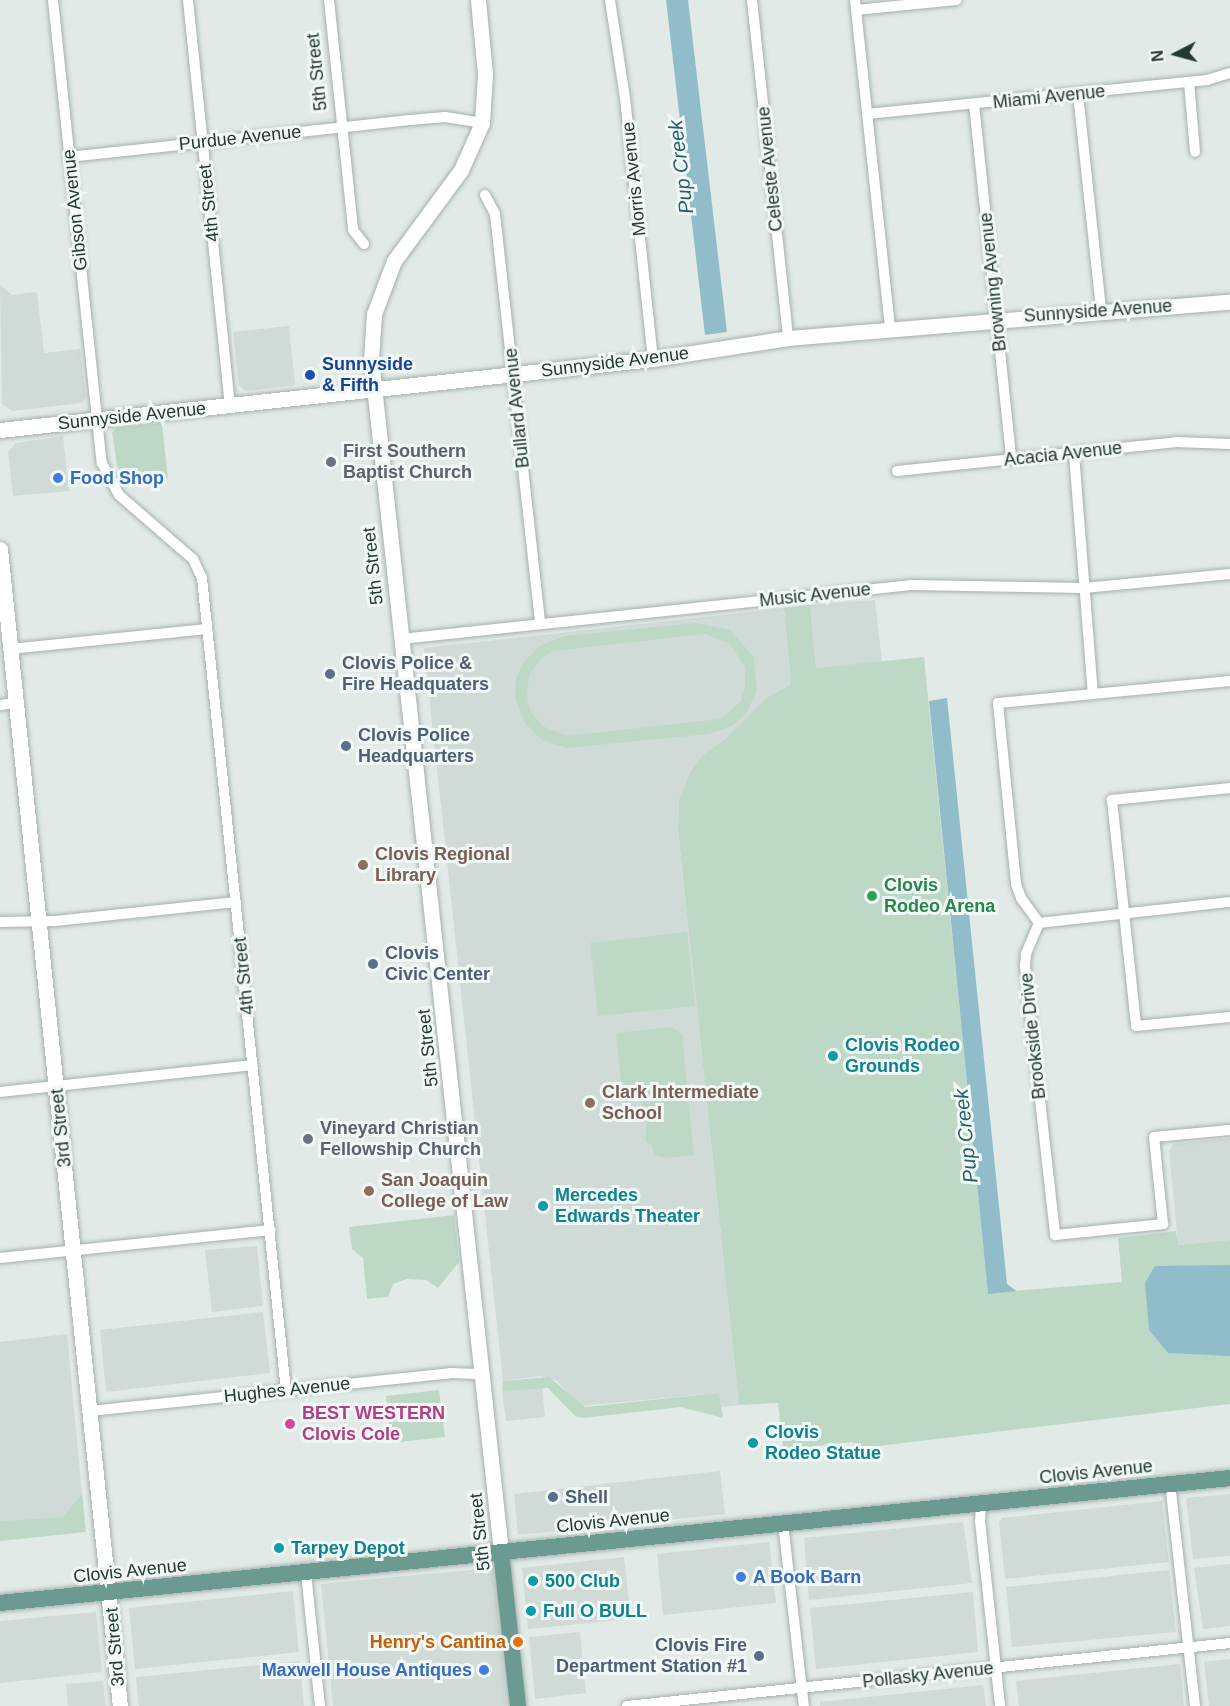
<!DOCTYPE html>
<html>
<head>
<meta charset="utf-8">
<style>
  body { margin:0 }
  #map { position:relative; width:1230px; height:1706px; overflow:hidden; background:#e1eae7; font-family:Helvetica,sans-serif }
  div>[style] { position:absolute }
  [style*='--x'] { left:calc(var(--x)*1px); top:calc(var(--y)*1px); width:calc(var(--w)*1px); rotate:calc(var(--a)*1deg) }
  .built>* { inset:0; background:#d0dad6 }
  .green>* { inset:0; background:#bdd9c6 }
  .water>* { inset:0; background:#90bdc9 }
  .roads { filter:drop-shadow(0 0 2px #a5b1ae) drop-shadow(0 0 2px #a5b1ae) }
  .street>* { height:10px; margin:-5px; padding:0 5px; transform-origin:5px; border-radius:5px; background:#fff }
  .secondary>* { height:15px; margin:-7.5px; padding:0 7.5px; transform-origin:7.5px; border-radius:7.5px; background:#fff }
  .primary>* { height:16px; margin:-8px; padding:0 8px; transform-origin:8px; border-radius:8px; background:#6b9a90 }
  .dots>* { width:16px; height:16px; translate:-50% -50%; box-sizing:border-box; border:3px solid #f1f7f4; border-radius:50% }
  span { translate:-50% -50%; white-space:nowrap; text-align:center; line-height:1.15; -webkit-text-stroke:6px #f1f7f4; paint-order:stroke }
  .street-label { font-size:18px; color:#243934 }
  .transit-label { font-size:18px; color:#164399; font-weight:700 }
  .left { translate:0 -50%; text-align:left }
  .worship-label { font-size:18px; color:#5b616d; font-weight:700 }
  .shop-label { font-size:18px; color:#366cbe; font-weight:700 }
  .right { translate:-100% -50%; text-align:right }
  .service-label { font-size:18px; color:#4e5e75; font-weight:700 }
  .education-label { font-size:18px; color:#785e54; font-weight:700 }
  .leisure-label { font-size:18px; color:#27864d; font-weight:700 }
  .culture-label { font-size:18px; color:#0d838f; font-weight:700 }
  .hotel-label { font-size:18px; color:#b23c85; font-weight:700 }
  .food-label { font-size:18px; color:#c56008; font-weight:700 }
  .water-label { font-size:20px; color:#255e6d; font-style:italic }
  .north { position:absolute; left:1146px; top:24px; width:60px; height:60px; -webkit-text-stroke:4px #f1f7f4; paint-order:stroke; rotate:264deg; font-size:16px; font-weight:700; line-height:24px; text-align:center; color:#243934 }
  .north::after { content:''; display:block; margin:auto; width:21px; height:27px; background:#243934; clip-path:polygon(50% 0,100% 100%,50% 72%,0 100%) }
</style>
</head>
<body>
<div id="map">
  <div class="built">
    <i style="clip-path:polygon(0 285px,12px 295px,37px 292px,44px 353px,80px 349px,86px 398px,82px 403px,12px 411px,2px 404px)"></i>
    <i style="clip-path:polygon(289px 326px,295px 385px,245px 391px,239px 385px,233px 332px)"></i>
    <i style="clip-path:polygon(63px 436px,69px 491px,13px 496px,8px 452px,16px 443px)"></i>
    <i style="clip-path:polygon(875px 600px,882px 662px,816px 668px,810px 605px)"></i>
    <i style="clip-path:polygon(784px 608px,791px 684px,766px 698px,725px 739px,705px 753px,679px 799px,678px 830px,739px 1405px,721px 1407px,718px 1393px,580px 1406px,557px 1381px,541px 1376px,503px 1381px,424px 648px)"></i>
    <i style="clip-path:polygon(1230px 1138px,1230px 1240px,1178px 1245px,1169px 1150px,1174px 1144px)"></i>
    <i style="clip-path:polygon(257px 1246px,263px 1306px,212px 1312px,205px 1250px)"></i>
    <i style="clip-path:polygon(263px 1312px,270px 1373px,106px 1392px,100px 1330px)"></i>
    <i style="clip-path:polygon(67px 1334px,82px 1493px,63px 1517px,0 1521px,0 1342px)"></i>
    <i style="clip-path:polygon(542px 1387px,545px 1417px,506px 1421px,502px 1391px)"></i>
    <i style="clip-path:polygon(720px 1471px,725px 1514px,518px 1535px,514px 1494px)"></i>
    <i style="clip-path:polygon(1230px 1494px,1230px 1556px,1193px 1559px,1186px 1498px)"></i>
    <i style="clip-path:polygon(1162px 1501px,1169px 1562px,1005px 1579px,999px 1522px,1002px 1518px)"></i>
    <i style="clip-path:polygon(963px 1522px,972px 1583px,809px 1600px,804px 1538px)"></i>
    <i style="clip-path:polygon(769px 1542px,776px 1603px,663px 1615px,657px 1554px)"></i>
    <i style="clip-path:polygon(624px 1557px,631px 1619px,528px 1629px,522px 1568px)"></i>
    <i style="clip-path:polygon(1230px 1564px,1230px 1626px,1203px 1629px,1194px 1568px)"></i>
    <i style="clip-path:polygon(493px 1568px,507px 1706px,333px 1706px,321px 1584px)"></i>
    <i style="clip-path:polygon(1169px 1570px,1176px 1632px,1012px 1647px,1006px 1587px)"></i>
    <i style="clip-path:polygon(293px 1591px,299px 1652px,135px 1669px,129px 1608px)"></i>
    <i style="clip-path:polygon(973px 1592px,978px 1652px,816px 1669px,810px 1608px)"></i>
    <i style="clip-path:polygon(96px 1612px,102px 1672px,0 1683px,0 1621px)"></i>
    <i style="clip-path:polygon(580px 1632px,586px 1693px,535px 1699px,529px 1637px)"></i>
    <i style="clip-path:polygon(1230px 1659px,1230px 1706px,1209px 1706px,1204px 1662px)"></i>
    <i style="clip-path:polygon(300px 1661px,304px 1706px,139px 1706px,136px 1677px)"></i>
    <i style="clip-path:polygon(1180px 1664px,1184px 1706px,1019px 1706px,1016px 1681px)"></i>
    <i style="clip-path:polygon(103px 1681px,106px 1706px,68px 1706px,66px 1684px)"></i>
    <i style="clip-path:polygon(983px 1685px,986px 1706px,820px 1706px,820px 1702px)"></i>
  </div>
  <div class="green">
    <i style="clip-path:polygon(162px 423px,168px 479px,126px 484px,117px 465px,112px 433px,116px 428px)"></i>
    <i style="clip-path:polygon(810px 605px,816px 668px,924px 657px,988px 1293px,1122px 1282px,1118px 1238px,1176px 1231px,1178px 1245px,1230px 1240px,1230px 1404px,854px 1449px,853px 1442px,783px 1450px,778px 1403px,739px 1405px,678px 830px,679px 799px,691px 771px,705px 753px,725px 739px,766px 698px,791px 684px,784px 608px)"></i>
    <i style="clip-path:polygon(evenodd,697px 623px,730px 630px,753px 656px,757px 690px,746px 714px,732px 726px,708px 734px,567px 748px,542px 740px,524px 722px,515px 697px,516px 680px,522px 664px,541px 645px,565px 636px,697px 623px,705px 634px,730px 644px,745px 667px,745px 688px,741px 701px,720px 719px,568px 736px,542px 726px,530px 710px,527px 696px,529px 675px,541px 659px,553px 651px,705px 634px)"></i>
    <i style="clip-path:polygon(687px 932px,695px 1006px,598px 1016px,590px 943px)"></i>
    <i style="clip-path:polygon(672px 1027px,682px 1034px,694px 1155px,667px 1158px,654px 1155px,652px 1145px,646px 1142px,646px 1120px,640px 1100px,621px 1081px,616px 1033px)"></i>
    <i style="clip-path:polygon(454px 1215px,459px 1262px,438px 1288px,426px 1280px,407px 1279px,393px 1284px,388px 1297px,367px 1299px,363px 1258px,352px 1249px,349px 1227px)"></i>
    <i style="clip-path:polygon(549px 1377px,585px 1407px,719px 1393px,723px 1418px,681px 1407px,583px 1418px,575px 1416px,548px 1388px,502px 1391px,503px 1381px)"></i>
    <i style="clip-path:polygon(439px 1390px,445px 1437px,391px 1443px,386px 1396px)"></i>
    <i style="clip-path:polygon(82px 1493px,86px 1532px,0 1541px,0 1521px,63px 1517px)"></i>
  </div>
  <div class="water">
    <i style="clip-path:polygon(666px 0,688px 0,727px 332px,705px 335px)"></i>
    <i style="clip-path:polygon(947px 698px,1007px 1284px,1016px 1291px,988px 1294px,929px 701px)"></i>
    <i style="clip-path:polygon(1230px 1265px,1230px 1356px,1168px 1353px,1149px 1330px,1145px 1283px,1155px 1266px)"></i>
  </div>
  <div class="roads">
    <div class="street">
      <i style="--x:53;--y:0;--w:466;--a:84"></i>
      <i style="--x:102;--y:463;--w:36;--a:62"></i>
      <i style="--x:119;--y:495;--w:98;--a:40.9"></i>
      <i style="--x:193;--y:559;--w:21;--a:65"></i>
      <i style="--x:202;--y:578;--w:817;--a:84.1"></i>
      <i style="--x:188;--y:0;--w:408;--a:84.1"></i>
      <i style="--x:329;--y:0;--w:231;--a:84"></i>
      <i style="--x:353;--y:230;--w:18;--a:52"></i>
      <i style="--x:610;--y:0;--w:99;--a:81.3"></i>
      <i style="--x:625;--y:98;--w:262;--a:83.9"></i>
      <i style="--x:752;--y:0;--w:340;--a:83.9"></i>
      <i style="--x:855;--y:0;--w:330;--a:83.9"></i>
      <i style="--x:856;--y:10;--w:101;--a:-5.7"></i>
      <i style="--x:1189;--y:82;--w:70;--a:85.1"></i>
      <i style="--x:1078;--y:94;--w:218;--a:83.9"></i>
      <i style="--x:974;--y:104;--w:357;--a:84"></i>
      <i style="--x:867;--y:114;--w:342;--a:-5.7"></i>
      <i style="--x:1207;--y:80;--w:24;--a:-17"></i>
      <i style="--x:69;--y:157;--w:343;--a:-6.2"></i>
      <i style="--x:410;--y:120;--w:35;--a:-5"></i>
      <i style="--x:445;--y:117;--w:37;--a:9"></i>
      <i style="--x:485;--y:195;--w:21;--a:62"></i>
      <i style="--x:495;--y:214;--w:412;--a:83.7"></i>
      <i style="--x:1074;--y:454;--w:241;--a:85.5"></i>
      <i style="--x:897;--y:471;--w:281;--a:-5.9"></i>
      <i style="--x:1176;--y:442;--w:54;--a:2.1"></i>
      <i style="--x:401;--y:639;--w:513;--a:-6.04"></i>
      <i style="--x:911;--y:585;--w:173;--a:1"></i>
      <i style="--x:1084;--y:588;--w:147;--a:-5.5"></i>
      <i style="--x:10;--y:649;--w:198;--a:-5.8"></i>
      <i style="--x:1230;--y:681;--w:233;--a:174.6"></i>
      <i style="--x:998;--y:703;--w:182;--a:84.3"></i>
      <i style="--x:1016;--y:884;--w:15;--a:70"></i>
      <i style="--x:1021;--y:898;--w:31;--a:54"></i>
      <i style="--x:1039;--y:923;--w:34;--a:113"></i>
      <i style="--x:1026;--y:954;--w:12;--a:95"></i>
      <i style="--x:1025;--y:966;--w:271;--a:83.6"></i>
      <i style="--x:1055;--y:1235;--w:109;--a:-5.8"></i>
      <i style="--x:1163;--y:1224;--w:87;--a:-95.9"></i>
      <i style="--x:1154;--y:1137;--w:76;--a:-5.3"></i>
      <i style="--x:0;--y:705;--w:15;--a:-8"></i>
      <i style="--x:1230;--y:788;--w:119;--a:174.2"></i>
      <i style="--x:1112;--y:800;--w:227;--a:83.9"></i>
      <i style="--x:1136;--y:1026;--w:94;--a:-5.5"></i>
      <i style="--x:0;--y:922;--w:55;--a:-1"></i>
      <i style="--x:55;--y:921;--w:182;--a:-6"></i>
      <i style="--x:1039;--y:923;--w:192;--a:-6.3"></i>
      <i style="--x:0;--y:1092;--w:254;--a:-6.1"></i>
      <i style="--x:0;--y:1258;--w:272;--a:-5.9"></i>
      <i style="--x:90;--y:1411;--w:362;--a:-6"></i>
      <i style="--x:450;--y:1373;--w:33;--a:2"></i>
      <i style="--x:1170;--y:1483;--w:224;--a:83.6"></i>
      <i style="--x:981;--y:1504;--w:17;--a:93"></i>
      <i style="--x:980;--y:1521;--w:186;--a:83.8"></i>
      <i style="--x:783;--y:1523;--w:184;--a:83.5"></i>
      <i style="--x:306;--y:1573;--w:134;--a:84"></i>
      <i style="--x:627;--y:1706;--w:606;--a:-5.96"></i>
    </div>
    <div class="secondary">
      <i style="--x:478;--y:0;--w:74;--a:84.6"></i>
      <i style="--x:485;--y:74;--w:49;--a:93.5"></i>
      <i style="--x:482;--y:123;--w:51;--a:114.1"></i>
      <i style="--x:461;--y:170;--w:113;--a:126.4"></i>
      <i style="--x:394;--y:261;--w:57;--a:110.7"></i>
      <i style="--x:374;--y:314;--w:45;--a:93.8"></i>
      <i style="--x:371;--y:359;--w:1200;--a:83.78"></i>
      <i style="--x:0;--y:430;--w:657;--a:-6.21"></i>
      <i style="--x:653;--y:359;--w:137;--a:-8.8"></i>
      <i style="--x:788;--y:338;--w:443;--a:-4.7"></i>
      <i style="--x:0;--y:549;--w:1163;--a:84.08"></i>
    </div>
    <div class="primary">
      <i style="--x:501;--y:1552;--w:155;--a:83.7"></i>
      <i style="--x:0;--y:1603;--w:1236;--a:-5.8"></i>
    </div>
  </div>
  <div class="dots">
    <i style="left:310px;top:375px;background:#1a4fb4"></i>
    <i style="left:331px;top:462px;background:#6b7280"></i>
    <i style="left:58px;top:478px;background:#3f7fe0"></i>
    <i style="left:330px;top:674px;background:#5c6f8a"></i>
    <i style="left:346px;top:746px;background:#5c6f8a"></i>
    <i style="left:363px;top:865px;background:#8d6e63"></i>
    <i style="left:872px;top:896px;background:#2e9e5b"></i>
    <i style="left:373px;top:964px;background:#5c6f8a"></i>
    <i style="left:833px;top:1056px;background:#0f9aa8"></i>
    <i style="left:590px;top:1103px;background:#8d6e63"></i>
    <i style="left:308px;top:1139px;background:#6b7280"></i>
    <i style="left:369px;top:1191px;background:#8d6e63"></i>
    <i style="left:543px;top:1206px;background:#0f9aa8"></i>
    <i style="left:290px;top:1424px;background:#d1479c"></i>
    <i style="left:753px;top:1443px;background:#0f9aa8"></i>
    <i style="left:553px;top:1497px;background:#5c6f8a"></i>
    <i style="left:279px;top:1548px;background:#0f9aa8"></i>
    <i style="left:741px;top:1577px;background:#3f7fe0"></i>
    <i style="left:533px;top:1581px;background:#0f9aa8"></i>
    <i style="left:531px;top:1611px;background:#0f9aa8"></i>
    <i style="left:518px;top:1642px;background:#e8710a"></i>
    <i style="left:759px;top:1656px;background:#5c6f8a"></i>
    <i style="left:484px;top:1670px;background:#3f7fe0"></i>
  </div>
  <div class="street-label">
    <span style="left:317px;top:72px;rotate:-96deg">5th Street</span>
    <span style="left:1049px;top:97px;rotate:-6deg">Miami Avenue</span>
    <span style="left:240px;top:138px;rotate:-6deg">Purdue Avenue</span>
    <span style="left:770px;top:169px;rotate:-96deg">Celeste Avenue</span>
    <span style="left:634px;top:179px;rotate:-96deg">Morris Avenue</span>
    <span style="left:209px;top:203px;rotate:-96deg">4th Street</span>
    <span style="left:75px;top:210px;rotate:-96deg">Gibson Avenue</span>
    <span style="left:993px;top:282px;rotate:-96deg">Browning Avenue</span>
    <span style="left:1098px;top:311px;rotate:-4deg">Sunnyside Avenue</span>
    <span style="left:615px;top:362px;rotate:-7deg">Sunnyside Avenue</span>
    <span style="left:517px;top:408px;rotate:-96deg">Bullard Avenue</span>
    <span style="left:132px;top:416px;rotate:-6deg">Sunnyside Avenue</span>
    <span style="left:1063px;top:454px;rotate:-6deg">Acacia Avenue</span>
    <span style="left:373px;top:566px;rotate:-96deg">5th Street</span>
    <span style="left:815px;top:595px;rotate:-6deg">Music Avenue</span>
    <span style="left:244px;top:976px;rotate:-96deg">4th Street</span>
    <span style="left:1033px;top:1036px;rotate:-96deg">Brookside Drive</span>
    <span style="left:428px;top:1048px;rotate:-96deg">5th Street</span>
    <span style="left:61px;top:1128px;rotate:-96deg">3rd Street</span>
    <span style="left:287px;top:1390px;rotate:-6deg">Hughes Avenue</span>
    <span style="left:1096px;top:1472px;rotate:-6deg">Clovis Avenue</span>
    <span style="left:613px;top:1521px;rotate:-6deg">Clovis Avenue</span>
    <span style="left:480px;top:1532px;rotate:-96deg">5th Street</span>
    <span style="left:130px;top:1571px;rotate:-6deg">Clovis Avenue</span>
    <span style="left:115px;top:1647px;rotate:-95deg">3rd Street</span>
    <span style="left:928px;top:1675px;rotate:-6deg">Pollasky Avenue</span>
  </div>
  <div class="transit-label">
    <span class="left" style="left:322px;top:375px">Sunnyside<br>&amp; Fifth</span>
  </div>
  <div class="worship-label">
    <span class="left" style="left:343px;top:462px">First Southern<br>Baptist Church</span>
    <span class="left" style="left:320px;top:1139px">Vineyard Christian<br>Fellowship Church</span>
  </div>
  <div class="shop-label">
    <span class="left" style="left:70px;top:478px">Food Shop</span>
    <span class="left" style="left:753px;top:1577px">A Book Barn</span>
    <span class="right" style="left:472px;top:1670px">Maxwell House Antiques</span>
  </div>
  <div class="service-label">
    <span class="left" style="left:342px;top:674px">Clovis Police &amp;<br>Fire Headquaters</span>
    <span class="left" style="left:358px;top:746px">Clovis Police<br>Headquarters</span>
    <span class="left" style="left:385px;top:964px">Clovis<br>Civic Center</span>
    <span class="left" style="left:565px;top:1497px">Shell</span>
    <span class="right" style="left:747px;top:1656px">Clovis Fire<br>Department Station #1</span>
  </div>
  <div class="education-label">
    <span class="left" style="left:375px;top:865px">Clovis Regional<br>Library</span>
    <span class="left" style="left:602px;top:1103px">Clark Intermediate<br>School</span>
    <span class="left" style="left:381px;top:1191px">San Joaquin<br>College of Law</span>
  </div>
  <div class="leisure-label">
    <span class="left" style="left:884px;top:896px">Clovis<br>Rodeo Arena</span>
  </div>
  <div class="culture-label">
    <span class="left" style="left:845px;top:1056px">Clovis Rodeo<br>Grounds</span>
    <span class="left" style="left:555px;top:1206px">Mercedes<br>Edwards Theater</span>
    <span class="left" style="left:765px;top:1443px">Clovis<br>Rodeo Statue</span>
    <span class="left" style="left:291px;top:1548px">Tarpey Depot</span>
    <span class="left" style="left:545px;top:1581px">500 Club</span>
    <span class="left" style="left:543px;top:1611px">Full O BULL</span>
  </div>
  <div class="hotel-label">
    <span class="left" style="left:302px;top:1424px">BEST WESTERN<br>Clovis Cole</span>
  </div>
  <div class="food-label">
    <span class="right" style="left:506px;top:1642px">Henry's Cantina</span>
  </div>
  <div class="water-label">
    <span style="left:681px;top:167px;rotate:-97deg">Pup Creek</span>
    <span style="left:966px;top:1136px;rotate:-96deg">Pup Creek</span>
  </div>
  <div class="north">N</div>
</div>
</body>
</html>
